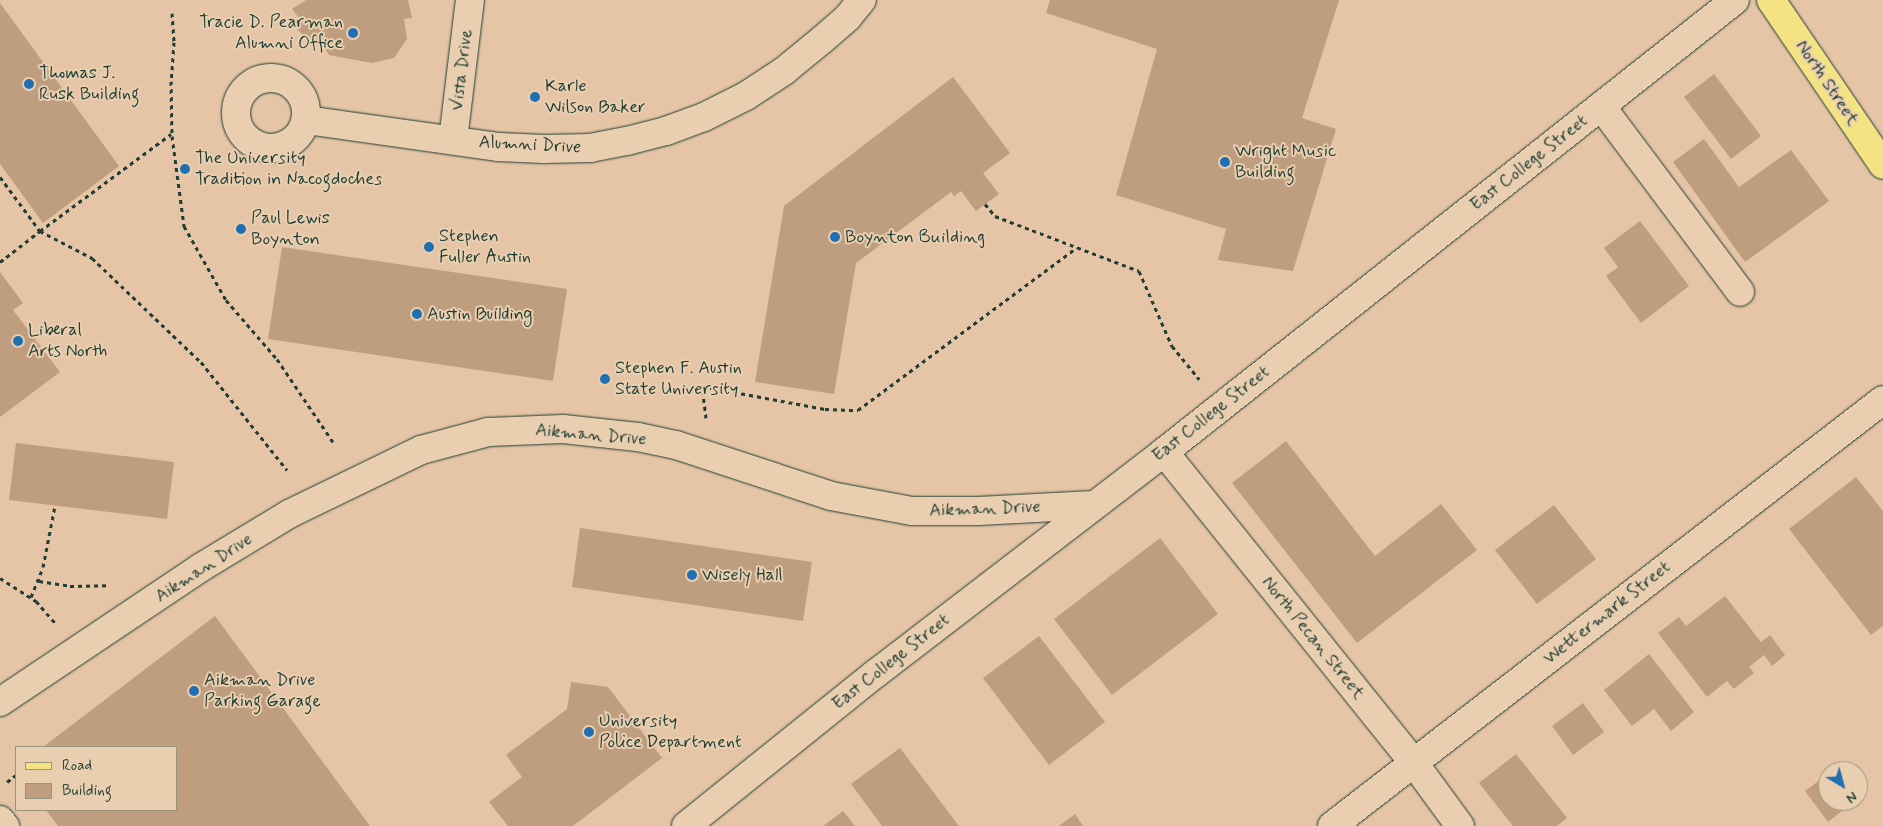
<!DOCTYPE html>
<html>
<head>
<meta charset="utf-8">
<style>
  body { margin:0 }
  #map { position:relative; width:1883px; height:826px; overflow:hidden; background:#e5c5a6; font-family:Mynerve,sans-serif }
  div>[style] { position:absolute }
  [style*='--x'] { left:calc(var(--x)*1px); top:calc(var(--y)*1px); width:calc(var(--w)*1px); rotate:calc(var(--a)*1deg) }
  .building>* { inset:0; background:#bf9e7f }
  .path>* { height:3px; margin-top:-1.5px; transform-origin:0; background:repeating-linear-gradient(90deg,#1f3d34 0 4px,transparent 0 8px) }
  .roads { filter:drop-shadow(0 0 1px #1f3d34) drop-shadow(0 0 1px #1f3d34) }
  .minor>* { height:28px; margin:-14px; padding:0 14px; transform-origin:14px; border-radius:14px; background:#e9ceb0 }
  .minor>.ring { margin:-14px; padding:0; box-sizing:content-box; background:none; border:28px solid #e9ceb0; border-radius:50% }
  .major>* { height:28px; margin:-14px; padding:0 14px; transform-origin:14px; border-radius:14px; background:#f4e382 }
  .dots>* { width:14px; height:14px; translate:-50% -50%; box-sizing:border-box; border:2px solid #e9ceb0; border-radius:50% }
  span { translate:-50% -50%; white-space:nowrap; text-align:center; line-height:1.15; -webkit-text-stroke:4px #e9ceb0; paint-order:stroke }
  .poi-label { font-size:18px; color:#1f3d34 }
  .right { translate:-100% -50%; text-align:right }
  .left { translate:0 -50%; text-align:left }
  .street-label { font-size:18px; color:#1f3d34 }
  .legend { position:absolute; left:15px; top:746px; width:162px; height:65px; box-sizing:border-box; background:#e9ceb0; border:1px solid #98947e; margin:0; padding:6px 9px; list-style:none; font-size:15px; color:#1f3d34 }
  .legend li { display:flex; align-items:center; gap:10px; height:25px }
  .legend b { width:25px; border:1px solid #98947e }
  .north { position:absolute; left:1818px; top:761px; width:50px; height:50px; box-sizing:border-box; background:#e9ceb0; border:1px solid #98947e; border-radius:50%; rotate:143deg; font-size:14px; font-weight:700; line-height:20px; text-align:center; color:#1f3d34 }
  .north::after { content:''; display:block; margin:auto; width:18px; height:22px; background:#1f6fb2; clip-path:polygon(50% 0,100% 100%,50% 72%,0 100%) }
</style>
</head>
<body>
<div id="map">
  <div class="building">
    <i style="clip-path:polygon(306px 0,408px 0,412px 18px,404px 19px,407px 39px,394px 58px,372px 63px,329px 55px,320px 40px,311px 46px,296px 27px,302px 22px,292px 9px)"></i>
    <i style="clip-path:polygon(1050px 0,1339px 0,1302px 118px,1336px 129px,1293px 271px,1218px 260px,1226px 229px,1116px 195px,1157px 49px,1046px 13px)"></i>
    <i style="clip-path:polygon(0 3px,119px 166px,43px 223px,0 164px)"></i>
    <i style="clip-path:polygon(1714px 74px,1761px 136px,1731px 159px,1684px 97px)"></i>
    <i style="clip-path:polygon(953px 77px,1010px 153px,983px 173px,999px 194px,976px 211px,961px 191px,954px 196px,951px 192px,856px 263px,834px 394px,755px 382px,784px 206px)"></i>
    <i style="clip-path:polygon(1704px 139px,1739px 187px,1791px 150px,1829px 201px,1745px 262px,1673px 162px)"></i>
    <i style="clip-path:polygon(1640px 221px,1689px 286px,1641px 323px,1606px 276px,1618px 267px,1604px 248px)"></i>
    <i style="clip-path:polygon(282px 247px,567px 289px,553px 381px,268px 339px)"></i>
    <i style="clip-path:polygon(0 272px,23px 303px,13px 310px,60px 372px,0 417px)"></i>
    <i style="clip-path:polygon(1286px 441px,1375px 556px,1441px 504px,1477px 550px,1357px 643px,1232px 483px)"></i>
    <i style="clip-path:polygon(16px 443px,174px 462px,167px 519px,9px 500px)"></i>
    <i style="clip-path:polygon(1856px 477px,1883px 511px,1883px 626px,1871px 635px,1789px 529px)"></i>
    <i style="clip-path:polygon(1554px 505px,1596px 559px,1537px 604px,1495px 550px)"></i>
    <i style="clip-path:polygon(580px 528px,812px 562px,803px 621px,572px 587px)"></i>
    <i style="clip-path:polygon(1160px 538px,1218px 614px,1112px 695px,1054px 619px)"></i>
    <i style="clip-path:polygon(1725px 596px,1761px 642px,1770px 635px,1785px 655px,1772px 666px,1764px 655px,1749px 667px,1754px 673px,1734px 689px,1727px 681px,1707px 697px,1658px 633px,1679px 617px,1686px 626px)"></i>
    <i style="clip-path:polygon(215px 616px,370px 826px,58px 826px,46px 810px,176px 810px,176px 747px,43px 747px)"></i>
    <i style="clip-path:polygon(1039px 636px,1105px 722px,1049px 765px,983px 678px)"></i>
    <i style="clip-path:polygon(1649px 654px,1694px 712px,1671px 731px,1654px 709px,1632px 726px,1604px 690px)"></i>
    <i style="clip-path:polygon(571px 682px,608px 687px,662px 758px,573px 826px,508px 826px,489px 802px,522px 777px,506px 755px,567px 709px)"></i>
    <i style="clip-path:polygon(1583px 703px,1604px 732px,1573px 755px,1552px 726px)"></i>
    <i style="clip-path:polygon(900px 748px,959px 826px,882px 826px,851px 784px)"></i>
    <i style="clip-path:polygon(1516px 754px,1567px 818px,1557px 826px,1513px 826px,1479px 783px)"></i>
    <i style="clip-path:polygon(1828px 774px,1828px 801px,1855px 801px,1828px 822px,1805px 791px)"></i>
    <i style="clip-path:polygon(843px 811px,855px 826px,823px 826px)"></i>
    <i style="clip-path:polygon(1075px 814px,1083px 826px,1059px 826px)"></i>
  </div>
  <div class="path">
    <i style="--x:172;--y:13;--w:29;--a:86"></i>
    <i style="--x:174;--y:42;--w:39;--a:94"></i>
    <i style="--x:171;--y:81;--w:55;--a:89"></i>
    <i style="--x:172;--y:136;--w:91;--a:82.4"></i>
    <i style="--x:184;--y:226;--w:85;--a:60.4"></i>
    <i style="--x:226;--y:300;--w:78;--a:49.2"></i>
    <i style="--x:277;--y:359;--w:100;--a:56"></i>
    <i style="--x:0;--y:177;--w:67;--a:53.5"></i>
    <i style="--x:40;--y:231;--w:163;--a:-36.5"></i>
    <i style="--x:985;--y:204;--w:16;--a:50"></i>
    <i style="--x:995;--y:216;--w:154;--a:20.9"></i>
    <i style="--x:1139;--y:271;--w:82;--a:66.3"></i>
    <i style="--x:1172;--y:346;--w:43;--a:50.7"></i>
    <i style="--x:0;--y:262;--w:51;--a:-37.8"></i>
    <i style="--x:40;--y:231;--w:59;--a:27.4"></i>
    <i style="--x:92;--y:258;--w:151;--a:43.7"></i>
    <i style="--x:201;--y:362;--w:138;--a:51.5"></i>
    <i style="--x:706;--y:418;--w:32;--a:-97"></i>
    <i style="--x:702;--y:386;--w:125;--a:10.6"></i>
    <i style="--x:825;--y:409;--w:33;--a:2"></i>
    <i style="--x:858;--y:410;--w:272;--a:-36.6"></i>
    <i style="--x:0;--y:578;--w:43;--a:32.6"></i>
    <i style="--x:36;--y:601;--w:29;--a:49"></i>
    <i style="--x:39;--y:581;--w:31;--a:9"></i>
    <i style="--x:70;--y:586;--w:39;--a:-1"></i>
    <i style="--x:31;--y:597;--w:32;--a:-68"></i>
    <i style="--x:43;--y:567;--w:62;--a:-78.9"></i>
    <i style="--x:7;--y:782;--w:11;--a:-38"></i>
  </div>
  <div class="roads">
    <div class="minor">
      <i class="ring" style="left:236px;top:78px;width:42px;height:42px"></i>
      <i style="--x:1601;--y:106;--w:232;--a:53.2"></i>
      <i style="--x:306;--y:120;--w:195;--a:8"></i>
      <i style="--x:499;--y:147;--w:45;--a:2.5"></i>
      <i style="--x:544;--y:149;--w:46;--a:-1.2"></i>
      <i style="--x:590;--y:148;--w:38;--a:-11"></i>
      <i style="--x:627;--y:141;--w:40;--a:-14.4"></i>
      <i style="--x:666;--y:131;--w:40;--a:-20.2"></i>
      <i style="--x:704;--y:117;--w:47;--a:-26.6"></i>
      <i style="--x:746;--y:96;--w:45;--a:-33.3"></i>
      <i style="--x:784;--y:71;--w:50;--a:-39.4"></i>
      <i style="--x:823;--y:39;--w:33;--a:-41"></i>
      <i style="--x:848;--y:17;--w:22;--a:-51"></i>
      <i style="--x:453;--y:140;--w:141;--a:-83.1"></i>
      <i style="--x:1164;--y:452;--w:399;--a:51.2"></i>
      <i style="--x:1414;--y:763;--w:78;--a:53.9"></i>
      <i style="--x:0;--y:702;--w:241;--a:-33.8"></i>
      <i style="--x:200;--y:568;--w:104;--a:-31.2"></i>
      <i style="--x:289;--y:514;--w:147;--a:-25.9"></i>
      <i style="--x:421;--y:450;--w:69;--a:-15"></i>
      <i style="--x:488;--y:432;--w:75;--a:-2.3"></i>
      <i style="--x:563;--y:429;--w:75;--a:6.1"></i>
      <i style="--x:638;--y:437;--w:39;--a:12"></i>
      <i style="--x:676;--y:445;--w:163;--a:18.2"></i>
      <i style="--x:831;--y:496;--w:82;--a:10.5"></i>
      <i style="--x:912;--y:511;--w:66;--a:0"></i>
      <i style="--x:978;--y:511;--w:116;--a:-3"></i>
      <i style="--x:0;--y:820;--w:8;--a:50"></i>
      <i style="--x:686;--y:826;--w:243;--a:-38.8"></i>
      <i style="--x:875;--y:674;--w:364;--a:-37.5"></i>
      <i style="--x:1164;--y:452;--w:728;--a:-38.36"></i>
      <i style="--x:1332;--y:826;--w:696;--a:-37.71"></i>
    </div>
    <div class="major">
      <i style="--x:1771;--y:0;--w:199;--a:55.8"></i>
    </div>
  </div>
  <div class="dots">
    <i style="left:353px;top:33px;background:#1f6fb2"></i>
    <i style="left:29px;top:84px;background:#1f6fb2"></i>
    <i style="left:535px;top:97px;background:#1f6fb2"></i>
    <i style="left:1225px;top:162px;background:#1f6fb2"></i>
    <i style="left:185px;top:169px;background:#1f6fb2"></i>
    <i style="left:241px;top:229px;background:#1f6fb2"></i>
    <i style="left:835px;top:237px;background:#1f6fb2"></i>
    <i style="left:429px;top:247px;background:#1f6fb2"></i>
    <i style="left:417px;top:314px;background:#1f6fb2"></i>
    <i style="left:18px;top:341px;background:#1f6fb2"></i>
    <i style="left:605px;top:379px;background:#1f6fb2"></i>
    <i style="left:692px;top:575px;background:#1f6fb2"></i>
    <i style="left:194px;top:691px;background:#1f6fb2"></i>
    <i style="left:589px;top:732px;background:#1f6fb2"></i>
  </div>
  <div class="poi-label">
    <span class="right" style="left:343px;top:33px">Tracie D. Pearman<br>Alumni Office</span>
    <span class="left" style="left:39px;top:84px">Thomas J.<br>Rusk Building</span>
    <span class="left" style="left:545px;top:97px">Karle<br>Wilson Baker</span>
    <span class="left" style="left:1235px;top:162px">Wright Music<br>Building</span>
    <span class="left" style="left:195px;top:169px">The University<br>Tradition in Nacogdoches</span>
    <span class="left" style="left:251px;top:229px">Paul Lewis<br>Boynton</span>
    <span class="left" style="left:439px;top:247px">Stephen<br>Fuller Austin</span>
    <span class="left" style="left:845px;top:237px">Boynton Building</span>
    <span class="left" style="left:427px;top:314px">Austin Building</span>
    <span class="left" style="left:28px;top:341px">Liberal<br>Arts North</span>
    <span class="left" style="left:615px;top:379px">Stephen F. Austin<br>State University</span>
    <span class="left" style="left:702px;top:575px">Wisely Hall</span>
    <span class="left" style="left:204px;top:691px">Aikman Drive<br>Parking Garage</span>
    <span class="left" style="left:599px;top:732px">University<br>Police Department</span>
  </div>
  <div class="street-label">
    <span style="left:462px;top:70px;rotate:-83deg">Vista Drive</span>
    <span style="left:1827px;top:83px;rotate:56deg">North Street</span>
    <span style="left:530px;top:145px;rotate:3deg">Alumni Drive</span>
    <span style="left:1529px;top:163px;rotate:-38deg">East College Street</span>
    <span style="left:1211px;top:414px;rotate:-38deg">East College Street</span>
    <span style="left:591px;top:435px;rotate:5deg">Aikman Drive</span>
    <span style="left:985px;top:509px;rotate:-2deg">Aikman Drive</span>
    <span style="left:204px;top:568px;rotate:-33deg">Aikman Drive</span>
    <span style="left:1607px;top:613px;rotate:-38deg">Wettermark Street</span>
    <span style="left:1313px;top:638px;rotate:51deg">North Pecan Street</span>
    <span style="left:891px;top:662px;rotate:-38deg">East College Street</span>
  </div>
  <ul class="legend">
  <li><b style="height:6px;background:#f4e382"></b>Road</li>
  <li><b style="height:14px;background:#bf9e7f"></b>Building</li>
  </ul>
  <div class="north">N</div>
</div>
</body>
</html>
